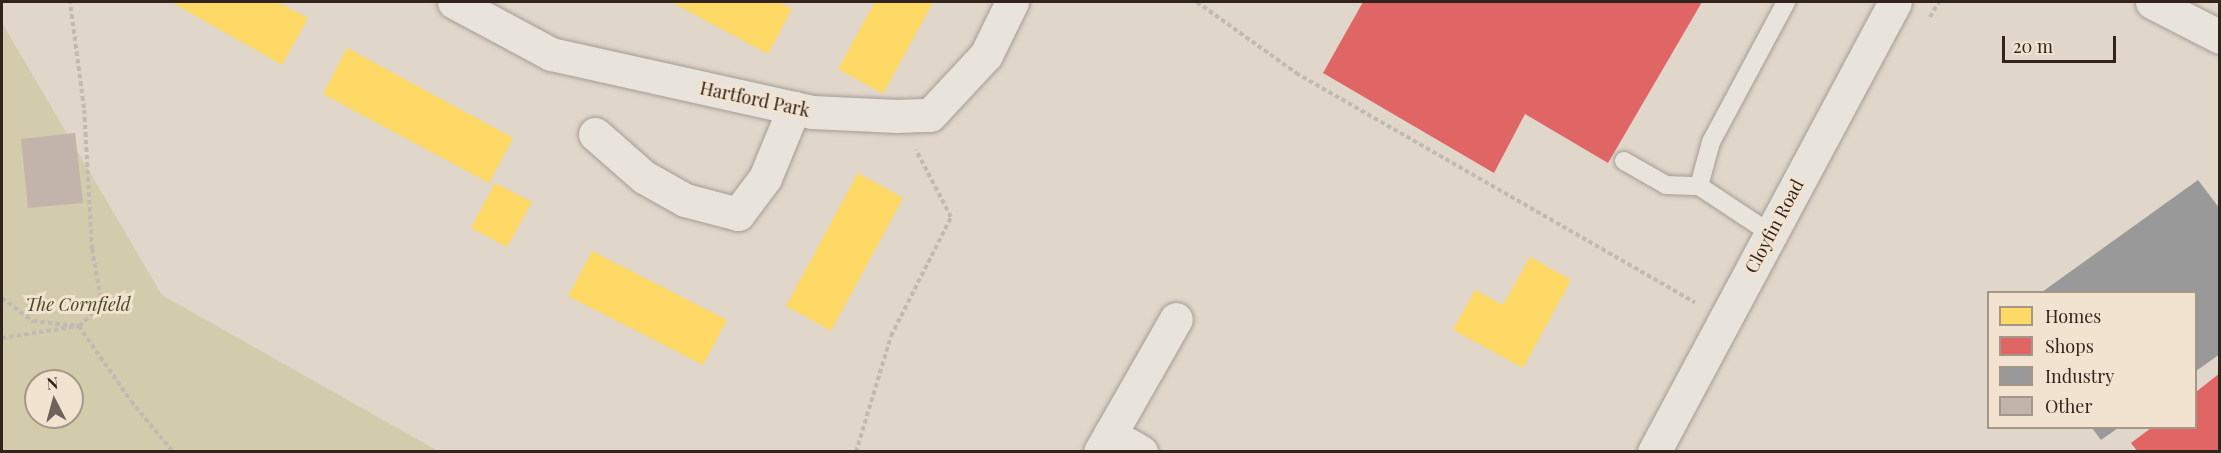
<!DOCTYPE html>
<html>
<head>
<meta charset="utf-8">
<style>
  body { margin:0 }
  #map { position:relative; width:2221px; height:453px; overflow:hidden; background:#e0d6ca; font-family:"Playfair Display",serif }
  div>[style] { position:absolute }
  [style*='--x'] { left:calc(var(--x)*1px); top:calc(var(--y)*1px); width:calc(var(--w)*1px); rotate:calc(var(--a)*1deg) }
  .green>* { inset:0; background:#d2ccad }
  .homes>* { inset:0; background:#ffd966 }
  .shops>* { inset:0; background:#e06666 }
  .industry>* { inset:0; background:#999 }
  .building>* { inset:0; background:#c3b4ab }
  .path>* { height:4px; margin-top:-2px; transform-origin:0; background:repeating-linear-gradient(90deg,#c1bab3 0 4.5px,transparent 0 7.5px) }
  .roads { filter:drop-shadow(0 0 2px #a59c94) drop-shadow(0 0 2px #a59c94) }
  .lane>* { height:18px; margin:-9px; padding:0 9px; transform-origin:9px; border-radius:9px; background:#e8e3db }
  .street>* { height:33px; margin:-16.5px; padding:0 16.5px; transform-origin:16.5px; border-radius:16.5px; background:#e8e3db }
  .secondary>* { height:33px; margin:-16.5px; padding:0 16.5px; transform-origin:16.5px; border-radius:16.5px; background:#e8e3db }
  span { translate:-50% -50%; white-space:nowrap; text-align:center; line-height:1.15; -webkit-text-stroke:6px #f1e3d0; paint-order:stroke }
  .street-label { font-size:18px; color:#32241d }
  .park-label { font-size:18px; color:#484c26; font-style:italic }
  .frame { position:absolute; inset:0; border:3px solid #32241d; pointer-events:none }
  .legend { position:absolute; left:1987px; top:291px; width:210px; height:138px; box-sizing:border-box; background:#f1e3d0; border:2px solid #a59788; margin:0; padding:8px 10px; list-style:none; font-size:18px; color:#32241d }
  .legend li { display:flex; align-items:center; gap:12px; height:30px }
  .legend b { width:30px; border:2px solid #a59788 }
  .north { position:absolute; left:24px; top:369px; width:60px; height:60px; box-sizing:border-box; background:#f1e3d0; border:2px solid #a59788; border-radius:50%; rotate:354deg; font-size:16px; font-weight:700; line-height:24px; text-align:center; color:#32241d }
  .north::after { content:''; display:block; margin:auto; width:21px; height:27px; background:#6f625a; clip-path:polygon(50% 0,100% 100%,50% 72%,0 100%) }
  .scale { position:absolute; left:2002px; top:36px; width:114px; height:27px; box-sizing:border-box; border:3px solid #32241d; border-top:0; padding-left:8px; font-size:18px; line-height:21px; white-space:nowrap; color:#32241d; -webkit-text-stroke:4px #f1e3d0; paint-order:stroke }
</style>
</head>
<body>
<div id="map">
  <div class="green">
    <i style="clip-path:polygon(evenodd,2px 23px,162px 295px,438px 451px,2px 451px,2px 23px,36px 381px,72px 381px,72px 417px,36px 417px,36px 381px)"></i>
  </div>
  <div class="homes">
    <i style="clip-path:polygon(171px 2px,277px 2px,308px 18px,282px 65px)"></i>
    <i style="clip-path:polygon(671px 2px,778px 2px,792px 9px,768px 54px)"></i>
    <i style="clip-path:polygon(875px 2px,933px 2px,883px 94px,838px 69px)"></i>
    <i style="clip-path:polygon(347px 48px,513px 138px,489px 183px,323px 94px)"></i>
    <i style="clip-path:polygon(858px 173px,903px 198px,831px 331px,786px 306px)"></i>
    <i style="clip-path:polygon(495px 183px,532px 202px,507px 247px,471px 228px)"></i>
    <i style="clip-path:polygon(592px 251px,727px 320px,703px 365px,568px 296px)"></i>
    <i style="clip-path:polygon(1530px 257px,1571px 280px,1523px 368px,1453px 330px,1475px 290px,1503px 305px)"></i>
  </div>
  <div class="shops">
    <i style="clip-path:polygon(1363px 2px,1702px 2px,1608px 163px,1525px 114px,1494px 173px,1323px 73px)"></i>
    <i style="clip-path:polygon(2220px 373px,2220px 452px,2138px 452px,2131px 443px,2151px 428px,2196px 428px,2196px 392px)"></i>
  </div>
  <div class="industry">
    <i style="clip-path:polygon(2198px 180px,2220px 209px,2220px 354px,2196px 371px,2196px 292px,2042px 292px)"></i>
    <i style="clip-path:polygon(2092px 428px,2118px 428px,2101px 440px)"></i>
  </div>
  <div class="building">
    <i style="clip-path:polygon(75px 133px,83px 203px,28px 208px,21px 139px)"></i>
  </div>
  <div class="path">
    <i style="--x:1197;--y:2;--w:122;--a:35.6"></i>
    <i style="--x:1296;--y:73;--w:460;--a:29.9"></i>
    <i style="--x:1930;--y:17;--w:17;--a:-59"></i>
    <i style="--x:2;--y:298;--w:39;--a:37"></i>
    <i style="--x:33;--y:321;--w:46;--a:6.2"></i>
    <i style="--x:79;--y:326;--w:91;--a:55.3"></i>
    <i style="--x:131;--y:401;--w:66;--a:50.5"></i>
    <i style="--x:2;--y:338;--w:78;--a:-8.9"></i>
    <i style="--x:79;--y:326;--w:31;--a:-42"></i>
    <i style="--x:102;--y:305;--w:57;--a:-100.1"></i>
    <i style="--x:92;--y:249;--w:141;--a:-93.2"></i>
    <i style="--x:84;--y:108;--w:107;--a:-97.5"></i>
    <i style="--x:856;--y:452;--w:121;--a:-73.2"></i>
    <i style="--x:891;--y:336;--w:133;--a:-63.2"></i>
    <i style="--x:951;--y:217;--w:76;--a:-117.6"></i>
  </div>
  <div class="roads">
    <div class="lane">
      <i style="--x:1624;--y:161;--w:48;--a:29.7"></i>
      <i style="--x:1666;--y:185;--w:33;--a:2"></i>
      <i style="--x:1699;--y:186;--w:85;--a:33.5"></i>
      <i style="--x:1699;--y:186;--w:46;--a:-74.7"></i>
      <i style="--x:1711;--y:142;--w:159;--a:-61.8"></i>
    </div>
    <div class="street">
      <i style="--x:454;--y:2;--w:110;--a:28.2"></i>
      <i style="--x:551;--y:54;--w:267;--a:12.5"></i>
      <i style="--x:812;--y:112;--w:85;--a:2.7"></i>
      <i style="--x:897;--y:116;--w:33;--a:-2"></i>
      <i style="--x:930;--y:115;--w:82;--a:-47"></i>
      <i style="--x:986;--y:55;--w:59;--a:-63.9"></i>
      <i style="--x:2152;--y:2;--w:76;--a:27.2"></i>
      <i style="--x:595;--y:134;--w:65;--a:41.3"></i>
      <i style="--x:644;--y:177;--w:47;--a:29.3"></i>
      <i style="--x:685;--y:200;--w:55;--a:14.8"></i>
      <i style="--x:738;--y:214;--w:45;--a:-53.1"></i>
      <i style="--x:765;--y:178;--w:76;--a:-67.5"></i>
      <i style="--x:1110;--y:434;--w:36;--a:30"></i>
      <i style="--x:1100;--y:452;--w:153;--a:-60.3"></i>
    </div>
    <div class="secondary">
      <i style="--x:1654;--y:452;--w:510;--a:-61.83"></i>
    </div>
  </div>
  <div class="street-label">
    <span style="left:755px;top:99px;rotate:12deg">Hartford Park</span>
    <span style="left:1774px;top:226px;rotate:-62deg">Cloyfin Road</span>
  </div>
  <div class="park-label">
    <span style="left:78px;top:304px">The Cornfield</span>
  </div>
  <div class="frame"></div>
  <ul class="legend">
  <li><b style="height:16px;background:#ffd966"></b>Homes</li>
  <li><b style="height:16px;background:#e06666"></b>Shops</li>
  <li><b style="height:16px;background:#999"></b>Industry</li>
  <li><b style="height:16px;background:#c3b4ab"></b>Other</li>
  </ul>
  <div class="north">N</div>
  <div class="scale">20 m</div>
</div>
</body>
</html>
